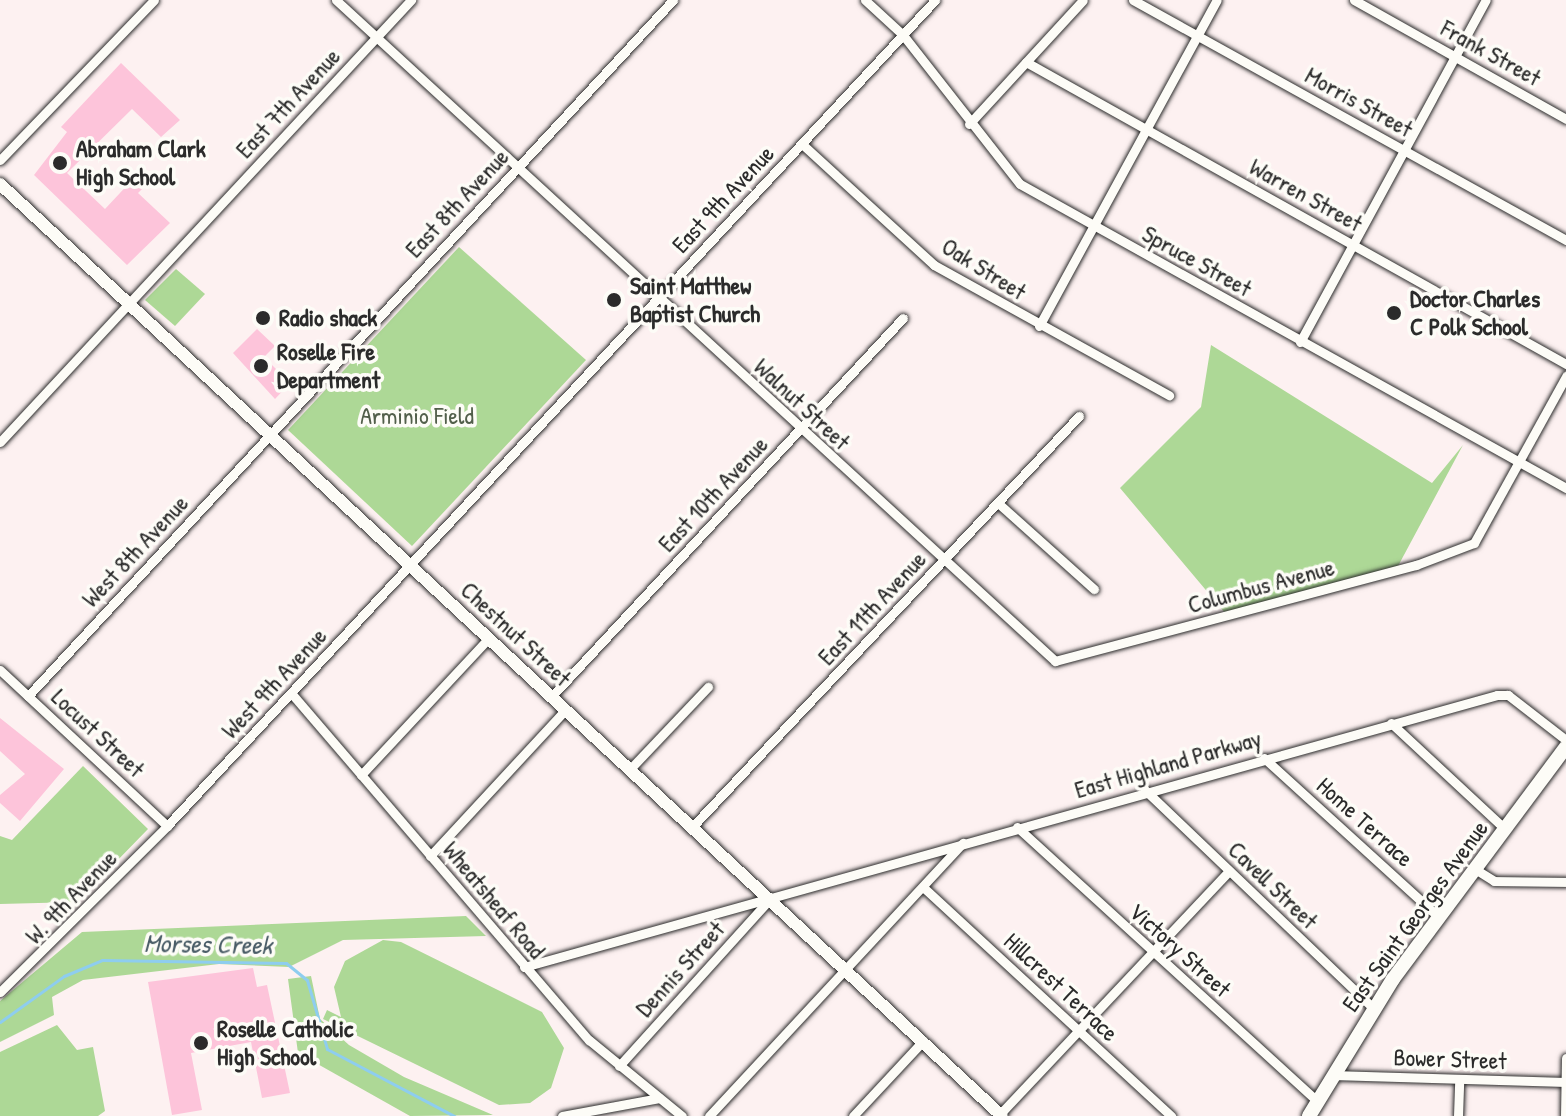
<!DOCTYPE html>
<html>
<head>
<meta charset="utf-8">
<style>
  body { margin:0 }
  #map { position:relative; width:1566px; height:1116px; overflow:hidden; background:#fdf1f1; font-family:"Patrick Hand",sans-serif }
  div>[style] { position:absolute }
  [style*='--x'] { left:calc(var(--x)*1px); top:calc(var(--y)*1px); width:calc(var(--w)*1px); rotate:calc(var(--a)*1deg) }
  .green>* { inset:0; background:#add896 }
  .stream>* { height:3px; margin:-1.5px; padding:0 1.5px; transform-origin:1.5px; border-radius:1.5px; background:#8ecdef }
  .building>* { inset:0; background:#fdc4da }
  .roads { filter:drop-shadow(0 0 2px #2b2b2b) drop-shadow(0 0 2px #2b2b2b) }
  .minor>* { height:9px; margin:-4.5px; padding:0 4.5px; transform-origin:4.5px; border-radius:4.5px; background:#fdfcf7 }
  .tertiary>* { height:12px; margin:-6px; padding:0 6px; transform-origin:6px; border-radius:6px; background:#fdfcf7 }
  .secondary>* { height:14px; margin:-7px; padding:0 7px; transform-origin:7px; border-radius:7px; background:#fdfcf7 }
  .dots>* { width:22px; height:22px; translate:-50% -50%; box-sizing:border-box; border:4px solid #fdfcf7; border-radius:50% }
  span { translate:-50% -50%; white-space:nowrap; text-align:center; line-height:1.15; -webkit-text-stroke:7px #fdfcf7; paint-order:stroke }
  .street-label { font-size:24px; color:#2b2b2b }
  .poi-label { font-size:24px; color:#2b2b2b; font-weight:700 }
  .left { translate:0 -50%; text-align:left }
  .park-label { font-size:24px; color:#525f4b }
  .water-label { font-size:26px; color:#495c66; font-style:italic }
</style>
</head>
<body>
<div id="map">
  <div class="green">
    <i style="clip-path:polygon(459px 247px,586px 360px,412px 546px,288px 430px)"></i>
    <i style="clip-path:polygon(176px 269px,205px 294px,175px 326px,145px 300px)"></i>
    <i style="clip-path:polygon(1211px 345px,1432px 483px,1463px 445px,1397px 568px,1226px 614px,1120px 488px,1201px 407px)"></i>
    <i style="clip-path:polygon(83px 766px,148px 829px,77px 902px,0 904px,0 836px,12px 840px)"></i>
    <i style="clip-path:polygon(466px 916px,486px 936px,343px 940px,289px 967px,219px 964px,83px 980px,52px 997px,54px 1015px,0 1042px,0 1001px,82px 932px)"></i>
    <i style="clip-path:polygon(383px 940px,401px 942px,542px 1012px,564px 1048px,551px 1088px,530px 1103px,499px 1105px,323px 1019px,327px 1010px,341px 1017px,334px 987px,345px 961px)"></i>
    <i style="clip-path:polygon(311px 976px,320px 1019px,349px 1045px,404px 1077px,493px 1115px,410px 1116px,298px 1053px,288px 979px)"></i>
    <i style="clip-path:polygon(57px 1025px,77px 1050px,93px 1047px,105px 1111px,98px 1116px,0 1116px,0 1052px)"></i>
  </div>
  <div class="stream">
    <i style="--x:0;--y:1022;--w:79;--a:-35.7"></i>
    <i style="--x:64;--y:976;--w:41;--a:-22.8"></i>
    <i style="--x:102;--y:960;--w:184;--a:0.9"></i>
    <i style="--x:286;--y:963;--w:27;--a:39"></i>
    <i style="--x:307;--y:980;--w:72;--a:73.8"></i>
    <i style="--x:327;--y:1049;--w:144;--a:27.8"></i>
  </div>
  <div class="building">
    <i style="clip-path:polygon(121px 63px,180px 120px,161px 137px,132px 109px,67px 173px,105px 209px,134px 178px,144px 187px,138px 193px,170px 223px,127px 265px,34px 175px,67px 132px,61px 127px)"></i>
    <i style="clip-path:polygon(257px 329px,275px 346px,264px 357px,290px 383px,275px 399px,233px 353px)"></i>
    <i style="clip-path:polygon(0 718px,64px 769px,20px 821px,0 803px,0 795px,25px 774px,0 751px)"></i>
    <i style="clip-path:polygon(253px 968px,257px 987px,267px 985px,290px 1093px,262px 1098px,251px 1042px,191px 1053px,202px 1110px,172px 1115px,148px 982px)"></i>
  </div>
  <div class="roads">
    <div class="minor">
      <i style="--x:336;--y:0;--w:977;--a:42.59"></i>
      <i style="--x:1055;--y:661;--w:374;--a:-14.9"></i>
      <i style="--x:1416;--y:565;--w:62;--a:-20.8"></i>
      <i style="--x:1474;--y:543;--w:191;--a:-61.1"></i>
      <i style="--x:865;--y:0;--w:52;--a:42.6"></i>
      <i style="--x:903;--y:35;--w:189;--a:51.9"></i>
      <i style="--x:1020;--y:184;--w:625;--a:29.11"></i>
      <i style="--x:1133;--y:0;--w:495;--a:29"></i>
      <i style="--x:1354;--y:0;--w:243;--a:29.3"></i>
      <i style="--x:1026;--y:62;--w:619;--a:29.22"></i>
      <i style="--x:969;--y:124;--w:168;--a:-47.4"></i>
      <i style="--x:802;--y:144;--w:179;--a:42.5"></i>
      <i style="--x:934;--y:265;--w:269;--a:29"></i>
      <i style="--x:0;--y:160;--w:222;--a:-46.1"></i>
      <i style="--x:1039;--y:326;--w:371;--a:-61.4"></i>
      <i style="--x:1300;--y:342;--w:389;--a:-61.5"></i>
      <i style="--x:0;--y:442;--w:604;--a:-47.08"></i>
      <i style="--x:998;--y:503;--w:129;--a:41.9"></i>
      <i style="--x:0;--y:670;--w:229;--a:43"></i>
      <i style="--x:292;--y:694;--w:456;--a:49.4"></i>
      <i style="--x:589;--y:1040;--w:120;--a:39.3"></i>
      <i style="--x:28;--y:696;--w:949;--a:-47.18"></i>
      <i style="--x:551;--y:697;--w:517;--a:-47.12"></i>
      <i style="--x:1391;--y:723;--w:156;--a:42.9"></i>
      <i style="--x:1264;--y:758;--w:236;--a:42.3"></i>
      <i style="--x:631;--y:768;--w:112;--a:-46.5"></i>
      <i style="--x:361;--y:775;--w:186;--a:-47"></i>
      <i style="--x:1145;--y:790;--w:317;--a:43.7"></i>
      <i style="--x:693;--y:826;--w:563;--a:-46.73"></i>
      <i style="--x:1017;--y:827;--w:406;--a:42.4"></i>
      <i style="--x:430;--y:856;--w:199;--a:-47.2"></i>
      <i style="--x:1475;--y:869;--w:22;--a:32"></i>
      <i style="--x:1494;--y:881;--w:72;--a:0.8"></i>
      <i style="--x:923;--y:887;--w:338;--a:42.7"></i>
      <i style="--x:524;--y:967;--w:1010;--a:-15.62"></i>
      <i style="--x:1497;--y:695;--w:11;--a:0"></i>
      <i style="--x:1508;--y:695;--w:73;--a:37.8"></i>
      <i style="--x:0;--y:992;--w:235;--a:-44.8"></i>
      <i style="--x:167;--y:826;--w:1128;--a:-47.08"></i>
      <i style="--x:619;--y:1066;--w:225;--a:-47.9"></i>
      <i style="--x:1332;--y:1075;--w:234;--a:1.7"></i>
      <i style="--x:1000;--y:1114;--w:334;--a:-46.7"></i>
      <i style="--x:562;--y:1116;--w:99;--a:-10.5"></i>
      <i style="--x:709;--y:1116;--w:373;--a:-47.1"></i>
      <i style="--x:853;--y:1116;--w:103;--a:-47"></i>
      <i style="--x:1458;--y:1116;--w:37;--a:-88"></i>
      <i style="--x:1565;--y:1116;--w:58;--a:-89"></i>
    </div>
    <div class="tertiary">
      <i style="--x:0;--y:184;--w:1368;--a:42.93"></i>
    </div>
    <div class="secondary">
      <i style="--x:1309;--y:1116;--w:161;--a:-58.5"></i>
      <i style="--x:1393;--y:979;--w:289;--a:-53.3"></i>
    </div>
  </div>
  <div class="dots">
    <i style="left:60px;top:163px;background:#2b2b2b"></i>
    <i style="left:614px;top:300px;background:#2b2b2b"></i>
    <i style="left:1394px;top:313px;background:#2b2b2b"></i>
    <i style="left:263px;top:318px;background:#2b2b2b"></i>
    <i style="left:261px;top:366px;background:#2b2b2b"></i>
    <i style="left:201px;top:1043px;background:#2b2b2b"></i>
  </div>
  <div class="street-label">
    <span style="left:1491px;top:53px;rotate:29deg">Frank Street</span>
    <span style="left:1359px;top:102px;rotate:29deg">Morris Street</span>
    <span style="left:288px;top:103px;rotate:-47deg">East 7th Avenue</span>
    <span style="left:1306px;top:195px;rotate:29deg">Warren Street</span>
    <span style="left:723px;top:199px;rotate:-47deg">East 9th Avenue</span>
    <span style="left:457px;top:203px;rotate:-47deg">East 8th Avenue</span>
    <span style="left:1197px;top:261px;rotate:29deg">Spruce Street</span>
    <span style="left:984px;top:269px;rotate:32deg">Oak Street</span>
    <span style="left:802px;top:404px;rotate:43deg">Walnut Street</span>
    <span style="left:713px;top:494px;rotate:-47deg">East 10th Avenue</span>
    <span style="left:135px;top:551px;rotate:-47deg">West 8th Avenue</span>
    <span style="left:1261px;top:586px;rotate:-15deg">Columbus Avenue</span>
    <span style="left:872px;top:608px;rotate:-47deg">East 11th Avenue</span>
    <span style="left:516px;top:634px;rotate:43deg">Chestnut Street</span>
    <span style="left:274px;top:683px;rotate:-47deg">West 9th Avenue</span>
    <span style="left:98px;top:733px;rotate:43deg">Locust Street</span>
    <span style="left:1168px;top:764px;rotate:-16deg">East Highland Parkway</span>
    <span style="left:1365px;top:822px;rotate:42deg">Home Terrace</span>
    <span style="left:1273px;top:885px;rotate:44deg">Cavell Street</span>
    <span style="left:71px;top:897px;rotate:-46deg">W. 9th Avenue</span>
    <span style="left:494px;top:900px;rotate:50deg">Wheatsheaf Road</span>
    <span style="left:1415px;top:916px;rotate:-54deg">East Saint Georges Avenue</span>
    <span style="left:1180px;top:950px;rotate:42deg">Victory Street</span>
    <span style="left:680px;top:969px;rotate:-48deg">Dennis Street</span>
    <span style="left:1061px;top:987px;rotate:43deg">Hillcrest Terrace</span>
    <span style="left:1450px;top:1059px;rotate:2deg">Bower Street</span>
  </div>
  <div class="poi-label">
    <span class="left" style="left:76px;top:163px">Abraham Clark<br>High School</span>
    <span class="left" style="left:630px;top:300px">Saint Matthew<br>Baptist Church</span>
    <span class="left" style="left:1410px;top:313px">Doctor Charles<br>C Polk School</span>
    <span class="left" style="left:279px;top:318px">Radio shack</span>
    <span class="left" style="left:277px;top:366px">Roselle Fire<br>Department</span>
    <span class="left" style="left:217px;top:1043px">Roselle Catholic<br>High School</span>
  </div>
  <div class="park-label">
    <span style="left:417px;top:416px">Arminio Field</span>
  </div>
  <div class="water-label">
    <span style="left:208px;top:944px;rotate:1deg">Morses Creek</span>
  </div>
</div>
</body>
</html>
